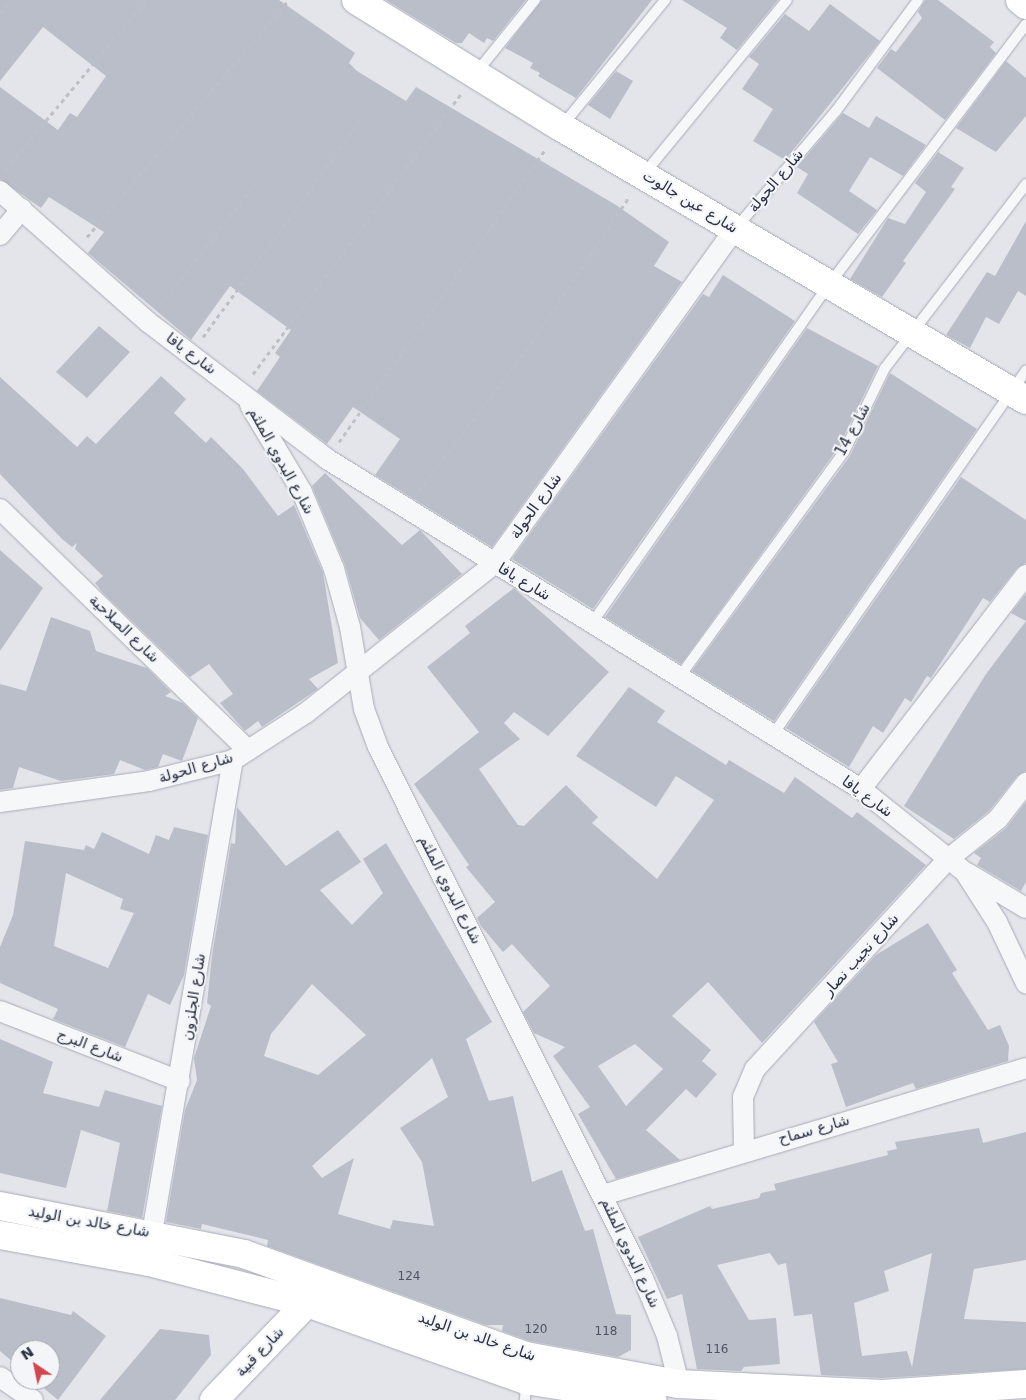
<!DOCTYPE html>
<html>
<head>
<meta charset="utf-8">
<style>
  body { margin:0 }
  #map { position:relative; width:1026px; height:1400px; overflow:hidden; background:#e3e5eb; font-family:"DejaVu Sans","Noto Sans Arabic",sans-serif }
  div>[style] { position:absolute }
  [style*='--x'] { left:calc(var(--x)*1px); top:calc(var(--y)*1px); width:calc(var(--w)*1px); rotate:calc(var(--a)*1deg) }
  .building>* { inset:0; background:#babec9 }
  .path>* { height:3px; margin-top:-1.5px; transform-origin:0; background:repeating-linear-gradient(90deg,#bdc0c6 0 4px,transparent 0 8px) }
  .roads { filter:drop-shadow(0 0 1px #a8abb6) drop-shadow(0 0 1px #a8abb6) }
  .lane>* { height:10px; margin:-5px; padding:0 5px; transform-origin:5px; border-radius:5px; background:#f6f7f9 }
  .street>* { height:20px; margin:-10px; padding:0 10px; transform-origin:10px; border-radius:10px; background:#f6f7f9 }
  .secondary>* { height:28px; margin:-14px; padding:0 14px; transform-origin:14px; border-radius:14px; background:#fff }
  .primary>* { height:28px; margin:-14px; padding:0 14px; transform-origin:14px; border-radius:14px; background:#fff }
  .highway>* { height:28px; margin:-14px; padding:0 14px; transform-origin:14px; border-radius:14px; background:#fff }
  span { translate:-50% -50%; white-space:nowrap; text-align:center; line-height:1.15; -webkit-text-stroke:4px #f3f5f8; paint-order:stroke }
  .number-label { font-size:12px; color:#4e5465 }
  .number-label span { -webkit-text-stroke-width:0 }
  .street-label { font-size:15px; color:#2a3144 }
  .north { position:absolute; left:10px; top:1340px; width:50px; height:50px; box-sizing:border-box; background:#f3f5f8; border:1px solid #a3a7b0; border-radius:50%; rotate:326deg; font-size:14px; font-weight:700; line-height:20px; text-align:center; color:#2a3144 }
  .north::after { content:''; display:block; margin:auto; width:18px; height:22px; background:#d2474e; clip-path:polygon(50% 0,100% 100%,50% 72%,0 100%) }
</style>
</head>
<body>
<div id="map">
  <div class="building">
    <i style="clip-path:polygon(0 0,279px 0,355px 53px,349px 63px,357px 71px,406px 101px,416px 87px,616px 205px,669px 242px,654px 266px,682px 282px,492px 547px,375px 475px,400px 439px,353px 407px,327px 444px,257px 391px,280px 357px,275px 353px,291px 330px,230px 286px,191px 340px,88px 253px,104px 232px,49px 197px,41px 208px,0 179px,0 87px,58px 130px,70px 113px,77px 117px,106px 76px,43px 27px,0 81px)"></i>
    <i style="clip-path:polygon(386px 0,526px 0,493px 41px,487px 38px,484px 43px,469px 33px,462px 43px,456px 43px)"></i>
    <i style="clip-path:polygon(542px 0,652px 0,576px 98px,538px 76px,540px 73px,530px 68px,533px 63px,505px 48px)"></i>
    <i style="clip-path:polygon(682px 0,778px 0,737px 50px,720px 38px,727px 28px)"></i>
    <i style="clip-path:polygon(925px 0,938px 0,994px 42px,990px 47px,996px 53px,945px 120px,877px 68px,891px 49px,896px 52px,922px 18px,918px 12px)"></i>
    <i style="clip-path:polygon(830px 4px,880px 41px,785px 160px,753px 141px,773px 109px,742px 89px,759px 64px,749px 57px,785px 14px,809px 31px)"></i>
    <i style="clip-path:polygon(1006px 61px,1026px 78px,1026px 116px,996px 152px,956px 128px)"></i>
    <i style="clip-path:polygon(616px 71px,633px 81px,610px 119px,588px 105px)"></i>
    <i style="clip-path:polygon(843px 113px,869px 128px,876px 116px,926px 145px,903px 176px,870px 157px,849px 191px,877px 210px,858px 234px,797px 193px,808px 174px,797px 167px)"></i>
    <i style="clip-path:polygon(938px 152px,964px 168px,951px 187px,955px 189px,903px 261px,906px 263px,882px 297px,850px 279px,888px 218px,905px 224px,926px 192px,915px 183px)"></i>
    <i style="clip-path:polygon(1026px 221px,1026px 296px,1018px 291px,999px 324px,986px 317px,970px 348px,946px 335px,987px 272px,995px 276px)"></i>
    <i style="clip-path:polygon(723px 275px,795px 321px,593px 609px,512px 559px,703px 294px,709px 297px)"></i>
    <i style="clip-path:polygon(99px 326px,130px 352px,87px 398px,56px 372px)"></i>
    <i style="clip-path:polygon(807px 328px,878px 366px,838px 448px,681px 664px,605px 617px)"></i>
    <i style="clip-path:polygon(890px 373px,977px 429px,774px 721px,692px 671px,850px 456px)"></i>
    <i style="clip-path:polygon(161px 376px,186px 399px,174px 413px,206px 443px,211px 437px,243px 469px,278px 516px,294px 505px,323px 573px,338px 663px,309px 679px,318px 689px,262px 727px,258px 721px,245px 731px,220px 703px,233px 694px,209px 664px,190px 677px,103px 593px,95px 583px,103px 576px,75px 549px,77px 543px,72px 547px,62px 539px,0 474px,0 377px,77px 447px,87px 436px,96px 444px)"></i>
    <i style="clip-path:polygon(325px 473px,402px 545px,420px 530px,462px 574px,379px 640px,360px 618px,345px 565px,312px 486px)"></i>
    <i style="clip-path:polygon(961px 477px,1026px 520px,1026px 563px,1017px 568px,990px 602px,983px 598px,931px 678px,927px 676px,911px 702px,905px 698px,883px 733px,873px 726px,849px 767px,786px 728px)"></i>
    <i style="clip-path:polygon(0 550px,43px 588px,0 651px)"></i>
    <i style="clip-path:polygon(evenodd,514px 588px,609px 672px,548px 736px,514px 712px,504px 723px,520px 739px,479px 769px,518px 825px,524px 826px,566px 785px,598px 817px,592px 823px,657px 879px,714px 800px,676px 776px,656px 807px,576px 756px,629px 687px,665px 711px,657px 722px,726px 765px,729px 760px,784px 793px,795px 777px,852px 818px,857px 812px,926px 865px,762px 1043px,708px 982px,672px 1016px,711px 1050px,702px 1061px,717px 1074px,696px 1098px,686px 1089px,646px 1130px,680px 1160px,616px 1179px,578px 1114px,590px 1107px,553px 1056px,565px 1047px,534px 1033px,523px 1012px,550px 986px,512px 944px,503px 952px,481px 926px,477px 918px,495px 902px,466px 867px,469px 865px,414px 784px,479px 732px,427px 667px,470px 633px,465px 626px,514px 588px,635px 1044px,663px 1069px,626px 1106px,598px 1066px,635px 1044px)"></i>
    <i style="clip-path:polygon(1026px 594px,1026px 771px,1017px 776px,989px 811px,954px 839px,904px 806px,986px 674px,1026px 621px,1011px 613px)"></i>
    <i style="clip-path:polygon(51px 617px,90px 631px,96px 651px,147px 668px,171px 692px,165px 696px,183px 703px,198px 718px,182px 761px,163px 754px,158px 767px,145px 770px,120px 760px,114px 774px,61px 781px,19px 767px,13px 788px,0 790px,0 684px,26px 691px)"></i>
    <i style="clip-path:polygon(1026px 802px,1026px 882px,1021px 891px,977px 865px,981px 858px,974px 853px,1006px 828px)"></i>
    <i style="clip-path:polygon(evenodd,237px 807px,286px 866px,338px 830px,361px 862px,320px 890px,352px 925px,383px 893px,363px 859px,386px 843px,492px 1022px,466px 1039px,489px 1101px,513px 1096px,532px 1182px,562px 1170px,585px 1231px,593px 1229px,616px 1314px,631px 1315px,631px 1350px,618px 1357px,530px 1341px,502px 1331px,503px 1325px,486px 1325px,267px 1246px,268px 1240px,202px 1224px,201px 1229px,166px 1222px,185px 1110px,197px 1080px,194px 1058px,211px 1006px,207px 1003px,212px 956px,231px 843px,235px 844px,237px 807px,312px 984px,366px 1035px,318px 1075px,264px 1056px,271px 1034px,312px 984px,237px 807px,432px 1058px,448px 1097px,400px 1128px,422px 1162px,434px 1226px,393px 1220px,390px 1229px,338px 1214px,354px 1158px,322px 1178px,312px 1166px,432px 1058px)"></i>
    <i style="clip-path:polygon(evenodd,174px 827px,208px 835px,184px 975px,170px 1005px,148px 994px,125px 1047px,53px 1019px,58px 1009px,0 983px,0 947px,13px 915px,25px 841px,84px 850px,86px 845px,94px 849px,102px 832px,149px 854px,156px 835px,169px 840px,174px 827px,66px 873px,123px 899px,120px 909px,134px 913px,108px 968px,54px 946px,66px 873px)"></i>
    <i style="clip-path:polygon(928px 923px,957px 970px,952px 973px,988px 1030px,1000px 1025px,1009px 1046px,1008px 1061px,916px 1089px,913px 1083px,846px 1107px,831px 1064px,838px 1062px,814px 1022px,876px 955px)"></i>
    <i style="clip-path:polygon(0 1039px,53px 1062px,43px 1093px,99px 1107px,105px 1090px,162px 1106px,142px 1218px,107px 1211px,120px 1143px,81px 1130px,66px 1188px,0 1173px)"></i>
    <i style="clip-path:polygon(evenodd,979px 1128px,983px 1143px,1026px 1132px,1026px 1260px,974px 1269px,964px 1319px,1026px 1322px,1026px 1369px,882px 1378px,821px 1375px,812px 1314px,794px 1316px,786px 1263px,778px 1265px,770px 1253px,717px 1265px,749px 1320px,776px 1318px,780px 1364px,744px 1367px,741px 1371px,697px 1369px,682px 1294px,667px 1299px,638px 1237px,710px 1206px,712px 1209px,759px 1198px,761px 1193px,776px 1190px,774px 1184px,888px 1155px,887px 1151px,897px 1149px,895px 1142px,979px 1128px,932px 1253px,912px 1367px,907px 1351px,862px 1356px,854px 1303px,889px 1291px,884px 1271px,932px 1253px)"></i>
    <i style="clip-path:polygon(0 1298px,71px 1315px,73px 1311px,106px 1336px,58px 1400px,34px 1380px,50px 1380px,50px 1350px,20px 1350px,20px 1368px,0 1351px)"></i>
    <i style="clip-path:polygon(160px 1329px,209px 1335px,211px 1355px,175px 1400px,100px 1400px)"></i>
  </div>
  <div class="path">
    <i style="--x:0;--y:13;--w:17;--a:-50"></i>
    <i style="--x:5;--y:170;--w:221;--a:-50.3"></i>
    <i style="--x:87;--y:237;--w:311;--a:-49.6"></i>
    <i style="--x:161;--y:305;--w:153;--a:-52.2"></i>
    <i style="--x:203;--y:337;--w:272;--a:-54"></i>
    <i style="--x:253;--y:374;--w:349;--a:-53.4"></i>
    <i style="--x:339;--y:442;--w:359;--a:-54.8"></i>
    <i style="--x:419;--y:491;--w:187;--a:-52.8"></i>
    <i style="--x:532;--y:342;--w:174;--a:-56.2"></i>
  </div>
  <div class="roads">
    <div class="lane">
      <i style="--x:476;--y:73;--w:94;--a:-51.1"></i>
      <i style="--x:562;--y:126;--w:163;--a:-50.7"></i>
      <i style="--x:644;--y:174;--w:225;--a:-50.6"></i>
      <i style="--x:736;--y:228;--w:154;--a:-49.5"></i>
      <i style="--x:836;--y:111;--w:138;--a:-53.5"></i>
      <i style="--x:592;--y:623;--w:416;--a:-55"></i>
      <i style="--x:831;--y:282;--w:323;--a:-52.9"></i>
      <i style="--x:680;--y:676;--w:278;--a:-53.8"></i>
      <i style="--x:844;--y:452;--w:93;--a:-64"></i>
      <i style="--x:885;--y:368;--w:232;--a:-52.5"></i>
      <i style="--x:772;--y:736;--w:445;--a:-55.2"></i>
      <i style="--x:525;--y:1400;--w:19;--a:-87"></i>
    </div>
    <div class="street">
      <i style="--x:0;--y:191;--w:198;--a:41.5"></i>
      <i style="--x:148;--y:322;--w:225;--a:37.4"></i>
      <i style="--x:327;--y:459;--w:628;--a:31.72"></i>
      <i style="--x:861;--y:789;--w:133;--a:38.6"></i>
      <i style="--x:965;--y:872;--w:59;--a:57.4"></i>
      <i style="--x:997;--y:922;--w:68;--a:64.6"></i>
      <i style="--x:0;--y:235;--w:34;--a:-50"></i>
      <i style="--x:250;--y:405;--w:101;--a:59.1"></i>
      <i style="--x:302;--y:492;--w:83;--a:67.4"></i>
      <i style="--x:334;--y:569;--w:60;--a:74.6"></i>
      <i style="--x:350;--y:627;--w:83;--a:80.3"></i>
      <i style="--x:364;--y:709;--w:40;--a:69.8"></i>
      <i style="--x:378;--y:747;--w:593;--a:63.48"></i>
      <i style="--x:643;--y:1278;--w:63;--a:67.5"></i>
      <i style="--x:667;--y:1336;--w:49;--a:76"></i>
      <i style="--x:0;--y:509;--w:346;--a:44.2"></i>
      <i style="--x:861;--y:789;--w:270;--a:-52.4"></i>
      <i style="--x:0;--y:802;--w:150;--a:-8"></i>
      <i style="--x:149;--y:781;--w:87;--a:-14"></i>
      <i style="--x:233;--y:760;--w:87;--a:-32.8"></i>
      <i style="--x:306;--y:713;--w:240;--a:-38.4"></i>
      <i style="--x:494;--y:564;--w:413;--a:-54.3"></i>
      <i style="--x:969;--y:874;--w:66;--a:30.8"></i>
      <i style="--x:0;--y:1011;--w:193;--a:21.3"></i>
      <i style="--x:744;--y:1150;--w:53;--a:-91.1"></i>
      <i style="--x:743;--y:1097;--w:30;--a:-67"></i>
      <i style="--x:755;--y:1069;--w:284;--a:-47.4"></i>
      <i style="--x:947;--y:860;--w:65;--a:-38.8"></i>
      <i style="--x:998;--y:819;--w:46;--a:-52.1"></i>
      <i style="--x:603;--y:1195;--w:442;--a:-16.7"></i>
      <i style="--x:152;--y:1233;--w:480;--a:-80.3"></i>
      <i style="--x:0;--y:1377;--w:40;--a:34.9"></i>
    </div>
    <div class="secondary">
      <i style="--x:356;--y:0;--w:241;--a:31.8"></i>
      <i style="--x:561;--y:127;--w:539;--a:30.42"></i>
      <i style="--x:214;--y:1400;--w:134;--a:-46.2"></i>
    </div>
    <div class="primary">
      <i style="--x:0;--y:1206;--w:249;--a:11.1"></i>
      <i style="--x:244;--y:1254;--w:300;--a:19.9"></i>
      <i style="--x:526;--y:1356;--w:156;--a:10.4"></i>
      <i style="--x:679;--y:1384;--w:203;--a:2.8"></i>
      <i style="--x:882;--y:1394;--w:144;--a:-4"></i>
      <i style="--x:0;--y:1235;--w:151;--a:10.3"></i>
      <i style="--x:149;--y:1262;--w:163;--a:14.5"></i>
      <i style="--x:307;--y:1303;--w:232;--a:19.4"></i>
      <i style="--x:526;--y:1380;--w:128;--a:9"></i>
    </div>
    <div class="highway">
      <i style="--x:1020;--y:0;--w:8;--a:40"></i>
    </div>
  </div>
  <div class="number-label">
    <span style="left:409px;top:1277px">124</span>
    <span style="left:536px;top:1330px">120</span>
    <span style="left:606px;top:1332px">118</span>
    <span style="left:717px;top:1350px">116</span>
  </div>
  <div class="street-label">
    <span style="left:776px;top:181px;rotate:-50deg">شارع الحولة</span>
    <span style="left:690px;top:202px;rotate:31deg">شارع عين جالوت</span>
    <span style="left:191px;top:354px;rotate:37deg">شارع يافا</span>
    <span style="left:853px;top:430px;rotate:-62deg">شارع 14</span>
    <span style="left:281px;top:461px;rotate:61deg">شارع البدوي الملثم</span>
    <span style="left:536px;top:506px;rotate:-54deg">شارع الحولة</span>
    <span style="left:524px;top:582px;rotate:31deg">شارع يافا</span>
    <span style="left:124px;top:629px;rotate:44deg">شارع الصلاحية</span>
    <span style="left:196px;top:768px;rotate:-16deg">شارع الحولة</span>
    <span style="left:867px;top:797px;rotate:36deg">شارع يافا</span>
    <span style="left:450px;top:890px;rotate:63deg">شارع البدوي الملثم</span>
    <span style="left:861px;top:955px;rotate:-48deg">شارع نجيب نصار</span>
    <span style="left:194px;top:997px;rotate:-81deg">شارع الجلزون</span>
    <span style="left:90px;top:1046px;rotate:21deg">شارع البرج</span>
    <span style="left:814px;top:1130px;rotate:-16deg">شارع سماح</span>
    <span style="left:89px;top:1222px;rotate:10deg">شارع خالد بن الوليد</span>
    <span style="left:630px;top:1253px;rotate:65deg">شارع البدوي الملثم</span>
    <span style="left:477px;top:1337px;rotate:19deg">شارع خالد بن الوليد</span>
    <span style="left:260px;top:1352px;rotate:-46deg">شارع قبية</span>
  </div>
  <div class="north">N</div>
</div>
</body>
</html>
